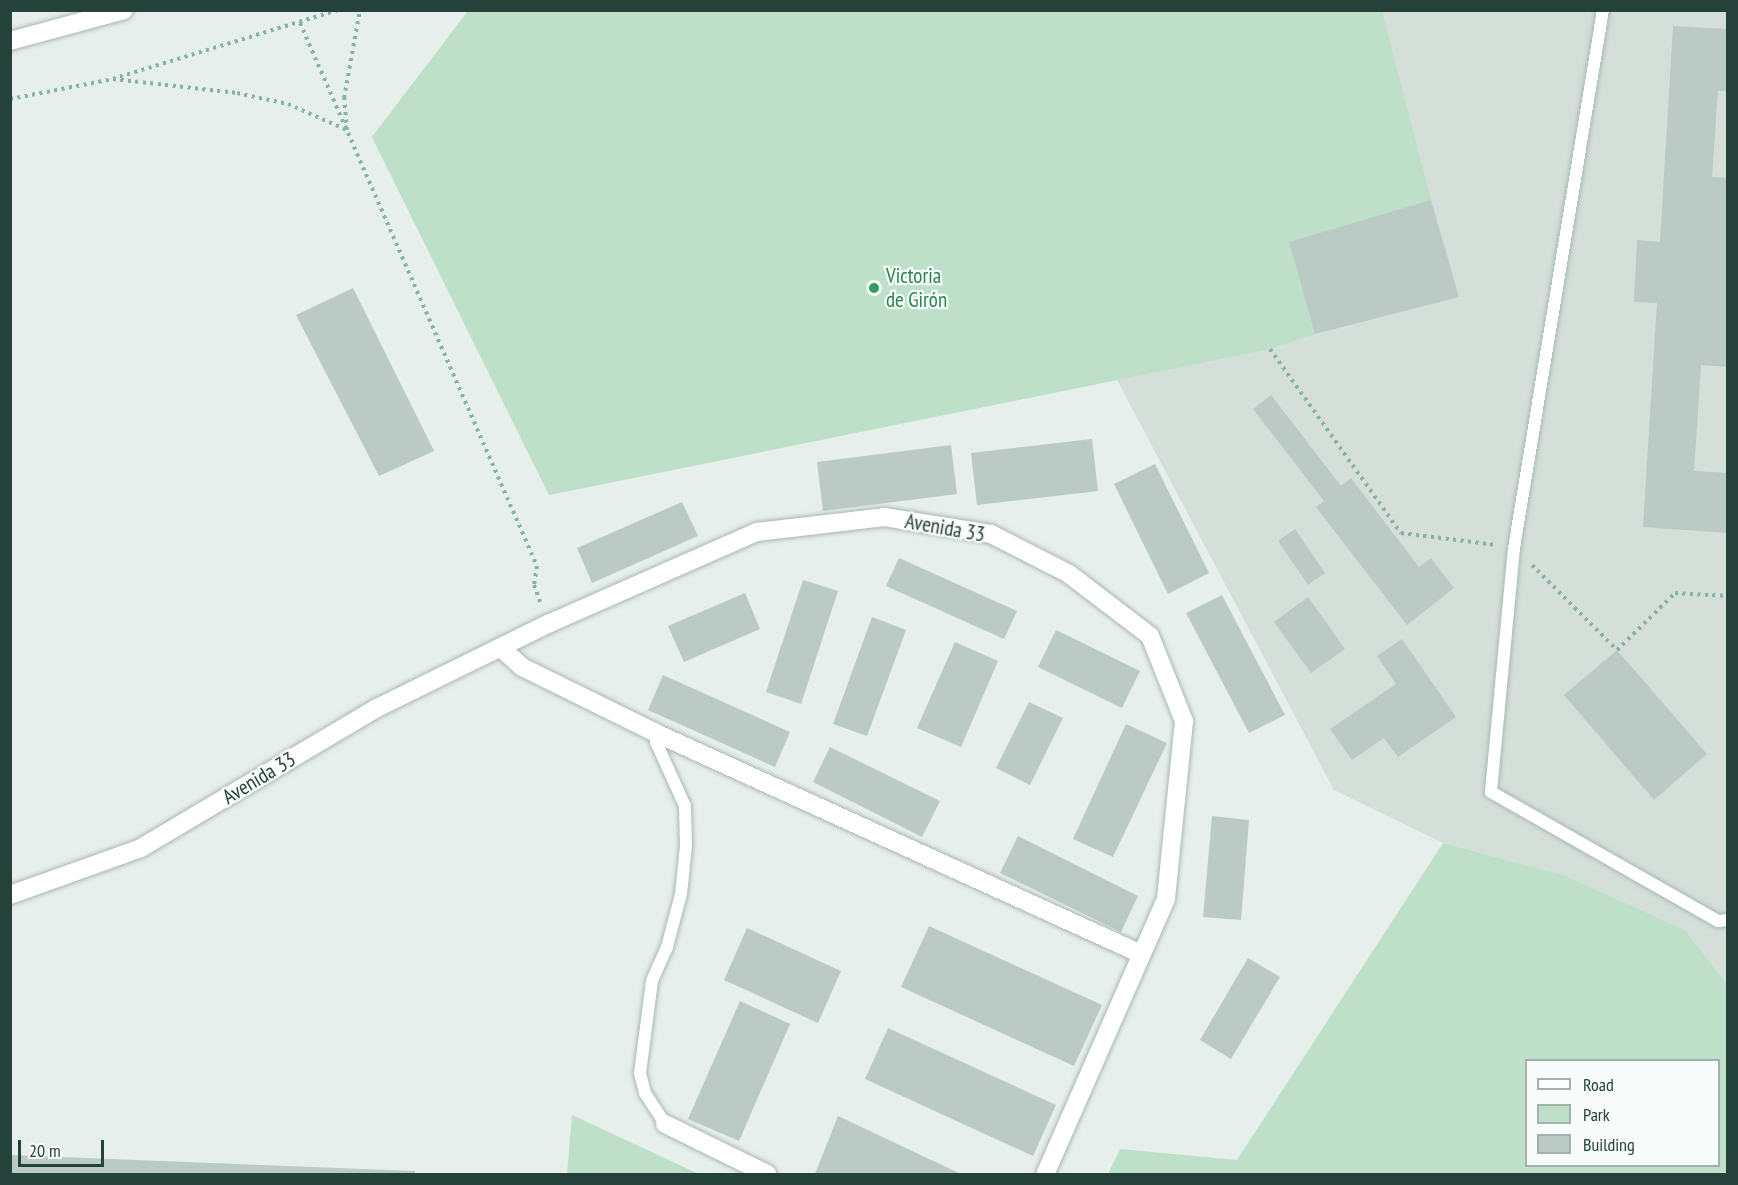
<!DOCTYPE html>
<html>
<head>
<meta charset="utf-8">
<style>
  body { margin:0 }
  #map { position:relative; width:1738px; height:1185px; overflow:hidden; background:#e6efeb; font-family:"PT Sans Narrow",sans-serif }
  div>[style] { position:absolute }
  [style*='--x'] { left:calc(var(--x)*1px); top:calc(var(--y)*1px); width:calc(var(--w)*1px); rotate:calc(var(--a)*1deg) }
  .built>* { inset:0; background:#d4dfda }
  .green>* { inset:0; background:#bfe0c8 }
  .building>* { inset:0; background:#bbcac4 }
  .path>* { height:4px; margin-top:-2px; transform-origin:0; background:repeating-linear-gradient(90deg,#86b3a5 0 3px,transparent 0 7.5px) }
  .roads { filter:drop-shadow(0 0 2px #a8b8b2) drop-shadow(0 0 2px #a8b8b2) }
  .lane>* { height:12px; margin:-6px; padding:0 6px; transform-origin:6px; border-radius:6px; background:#fff }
  .street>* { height:18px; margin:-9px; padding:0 9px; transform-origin:9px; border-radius:9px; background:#fff }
  .secondary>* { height:18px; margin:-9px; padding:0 9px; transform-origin:9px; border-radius:9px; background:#fff }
  .dots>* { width:16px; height:16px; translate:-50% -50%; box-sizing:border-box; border:3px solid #f7fbf9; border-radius:50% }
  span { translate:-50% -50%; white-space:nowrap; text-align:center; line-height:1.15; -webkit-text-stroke:4.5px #f7fbf9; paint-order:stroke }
  .leisure-label { font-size:21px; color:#27864d }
  .left { translate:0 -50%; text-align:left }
  .street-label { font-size:21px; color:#24423a }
  .frame { position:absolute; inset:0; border:12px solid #24423a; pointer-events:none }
  .legend { position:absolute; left:1525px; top:1059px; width:195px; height:108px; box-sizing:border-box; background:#f7fbf9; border:2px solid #a3b1ad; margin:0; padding:8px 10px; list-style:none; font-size:18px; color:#24423a }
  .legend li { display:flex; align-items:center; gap:12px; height:30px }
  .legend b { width:30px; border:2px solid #a3b1ad }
  .scale { position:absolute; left:18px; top:1140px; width:86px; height:27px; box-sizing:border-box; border:3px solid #24423a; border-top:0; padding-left:8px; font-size:18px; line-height:21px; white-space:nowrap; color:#24423a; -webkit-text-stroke:4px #f7fbf9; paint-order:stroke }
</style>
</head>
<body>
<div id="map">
  <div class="built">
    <i style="clip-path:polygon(468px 11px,1727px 11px,1727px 984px,1685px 930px,1564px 875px,1443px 843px,1334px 790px,1117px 380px,549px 495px,372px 137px)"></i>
  </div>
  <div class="green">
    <i style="clip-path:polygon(468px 11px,1382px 11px,1431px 200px,1315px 334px,1270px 349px,549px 495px,372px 137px)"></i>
    <i style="clip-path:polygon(evenodd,1443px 843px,1564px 875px,1685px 930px,1727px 984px,1727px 1174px,1108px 1174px,1120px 1149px,1237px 1160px,1443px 843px,1526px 1060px,1718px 1060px,1718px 1166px,1526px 1166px,1526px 1060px)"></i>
    <i style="clip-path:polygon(572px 1115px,699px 1174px,567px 1174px)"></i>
  </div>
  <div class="building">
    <i style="clip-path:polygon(1673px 26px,1728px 29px,1728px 91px,1718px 91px,1712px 177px,1728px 178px,1728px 367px,1701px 365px,1694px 471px,1728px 473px,1728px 533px,1643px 527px,1657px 303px,1634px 302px,1637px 240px,1660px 242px)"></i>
    <i style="clip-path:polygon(1431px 200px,1459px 297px,1315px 334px,1289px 242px)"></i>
    <i style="clip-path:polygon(353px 288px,434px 451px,379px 476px,296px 315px)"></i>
    <i style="clip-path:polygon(1271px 395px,1341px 486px,1351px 478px,1419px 567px,1431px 558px,1454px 588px,1407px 625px,1316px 507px,1324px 501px,1253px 409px)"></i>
    <i style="clip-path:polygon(1092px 439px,1098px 491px,977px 505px,971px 453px)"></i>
    <i style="clip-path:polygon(951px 445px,957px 494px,823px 511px,817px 462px)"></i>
    <i style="clip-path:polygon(1155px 464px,1209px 573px,1168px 594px,1114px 484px)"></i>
    <i style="clip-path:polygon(682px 502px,698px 536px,592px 583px,577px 548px)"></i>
    <i style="clip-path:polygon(1295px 529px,1325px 573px,1308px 585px,1278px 541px)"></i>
    <i style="clip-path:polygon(899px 558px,1017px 611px,1004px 639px,886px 586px)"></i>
    <i style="clip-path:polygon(803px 580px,838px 591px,801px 704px,766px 692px)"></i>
    <i style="clip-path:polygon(745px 593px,760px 629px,684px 662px,668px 626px)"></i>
    <i style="clip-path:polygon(1222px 595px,1285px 715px,1249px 733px,1186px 613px)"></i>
    <i style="clip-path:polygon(1308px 597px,1345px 649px,1311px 673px,1274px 622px)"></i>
    <i style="clip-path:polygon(872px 617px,906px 630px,867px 736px,833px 724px)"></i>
    <i style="clip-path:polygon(1056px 630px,1140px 671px,1122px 708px,1038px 667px)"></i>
    <i style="clip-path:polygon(1402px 639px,1456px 717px,1398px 757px,1384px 738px,1352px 760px,1330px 729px,1396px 684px,1377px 656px)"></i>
    <i style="clip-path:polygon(955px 642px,998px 661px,961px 747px,917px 728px)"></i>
    <i style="clip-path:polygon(1617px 650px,1707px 754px,1654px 800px,1564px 695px)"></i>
    <i style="clip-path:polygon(663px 675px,790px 732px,775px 767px,648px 710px)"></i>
    <i style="clip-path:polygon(1029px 702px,1063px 718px,1030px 785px,996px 768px)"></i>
    <i style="clip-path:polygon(1126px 724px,1167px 743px,1113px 857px,1073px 839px)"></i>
    <i style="clip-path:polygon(830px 747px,940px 801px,922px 837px,813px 782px)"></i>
    <i style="clip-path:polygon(1212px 816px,1249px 820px,1241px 920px,1203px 917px)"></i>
    <i style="clip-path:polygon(1018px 836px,1138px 896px,1121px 932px,1000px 873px)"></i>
    <i style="clip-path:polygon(929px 926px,1102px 1005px,1074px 1066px,901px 987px)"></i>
    <i style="clip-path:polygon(747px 928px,841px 971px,818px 1023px,724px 980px)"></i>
    <i style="clip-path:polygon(1248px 958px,1280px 977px,1231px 1059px,1200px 1040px)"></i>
    <i style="clip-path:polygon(740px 1001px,790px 1024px,739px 1141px,688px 1119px)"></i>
    <i style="clip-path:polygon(888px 1028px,1056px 1105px,1033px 1156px,865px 1079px)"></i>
    <i style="clip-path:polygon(838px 1116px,961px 1174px,815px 1174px)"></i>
    <i style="clip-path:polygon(10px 1155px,415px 1171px,415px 1174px,10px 1174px)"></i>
  </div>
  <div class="path">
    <i style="--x:338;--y:10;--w:235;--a:163"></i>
    <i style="--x:113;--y:79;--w:125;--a:6.4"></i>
    <i style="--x:237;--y:93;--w:52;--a:12.2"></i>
    <i style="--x:288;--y:104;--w:64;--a:23.8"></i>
    <i style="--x:347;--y:130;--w:32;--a:-95"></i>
    <i style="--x:344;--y:98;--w:89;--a:-79.7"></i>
    <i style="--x:300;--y:23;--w:592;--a:66.42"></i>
    <i style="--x:537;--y:566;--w:19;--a:99"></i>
    <i style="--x:534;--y:585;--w:20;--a:70"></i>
    <i style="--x:10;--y:99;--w:105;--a:-11"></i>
    <i style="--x:1270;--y:349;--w:226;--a:54.6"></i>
    <i style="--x:1401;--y:533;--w:96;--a:7.2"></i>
    <i style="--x:1532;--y:565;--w:120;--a:45"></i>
    <i style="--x:1617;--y:650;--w:81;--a:-44.5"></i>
    <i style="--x:1675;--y:593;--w:53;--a:3.2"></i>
  </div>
  <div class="roads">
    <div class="lane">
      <i style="--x:1603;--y:10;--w:545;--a:99.39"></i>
      <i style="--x:1514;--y:548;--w:245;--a:95.4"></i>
      <i style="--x:1491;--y:792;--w:261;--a:29.6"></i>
      <i style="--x:1718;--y:921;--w:10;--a:-6"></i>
      <i style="--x:658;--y:734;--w:8;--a:104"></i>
      <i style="--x:656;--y:742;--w:70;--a:65.6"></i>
      <i style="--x:685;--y:806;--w:40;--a:88.6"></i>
      <i style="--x:686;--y:846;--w:48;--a:95.9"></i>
      <i style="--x:681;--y:894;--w:55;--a:104.8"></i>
      <i style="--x:667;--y:947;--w:37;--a:114"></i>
      <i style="--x:652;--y:981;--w:93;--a:97.4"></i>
      <i style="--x:640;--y:1073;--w:21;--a:76"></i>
      <i style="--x:645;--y:1093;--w:37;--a:57"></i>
    </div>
    <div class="street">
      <i style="--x:501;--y:648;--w:28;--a:42"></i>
      <i style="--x:522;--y:667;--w:152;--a:26.2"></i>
      <i style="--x:658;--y:734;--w:529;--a:24.48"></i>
      <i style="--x:10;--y:895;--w:139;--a:-19.7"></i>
      <i style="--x:141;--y:848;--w:274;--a:-30.7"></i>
      <i style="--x:377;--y:708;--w:191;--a:-26.2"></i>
      <i style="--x:548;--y:624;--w:228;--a:-23.8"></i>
      <i style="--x:757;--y:532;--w:128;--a:-6.7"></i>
      <i style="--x:884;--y:517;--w:108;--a:9"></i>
      <i style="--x:991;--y:534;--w:88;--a:27.1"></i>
      <i style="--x:1069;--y:574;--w:102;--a:37.4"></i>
      <i style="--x:1150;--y:636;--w:92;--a:68.2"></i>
      <i style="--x:1184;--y:721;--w:179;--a:95.8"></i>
      <i style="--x:1166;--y:899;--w:300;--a:113.7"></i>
      <i style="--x:665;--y:1124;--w:114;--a:26.1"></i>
    </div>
    <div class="secondary">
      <i style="--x:10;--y:41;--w:118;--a:-15.2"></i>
    </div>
  </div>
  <div class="dots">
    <i style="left:874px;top:288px;background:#2e9e5b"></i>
  </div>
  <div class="leisure-label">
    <span class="left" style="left:886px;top:288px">Victoria<br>de Girón</span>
  </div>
  <div class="street-label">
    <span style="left:945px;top:528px;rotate:10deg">Avenida 33</span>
    <span style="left:259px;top:778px;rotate:-31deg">Avenida 33</span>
  </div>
  <div class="frame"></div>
  <ul class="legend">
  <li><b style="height:8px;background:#fff"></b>Road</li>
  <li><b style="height:16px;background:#bfe0c8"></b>Park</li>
  <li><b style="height:16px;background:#bbcac4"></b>Building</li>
  </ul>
  <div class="scale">20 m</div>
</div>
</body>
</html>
